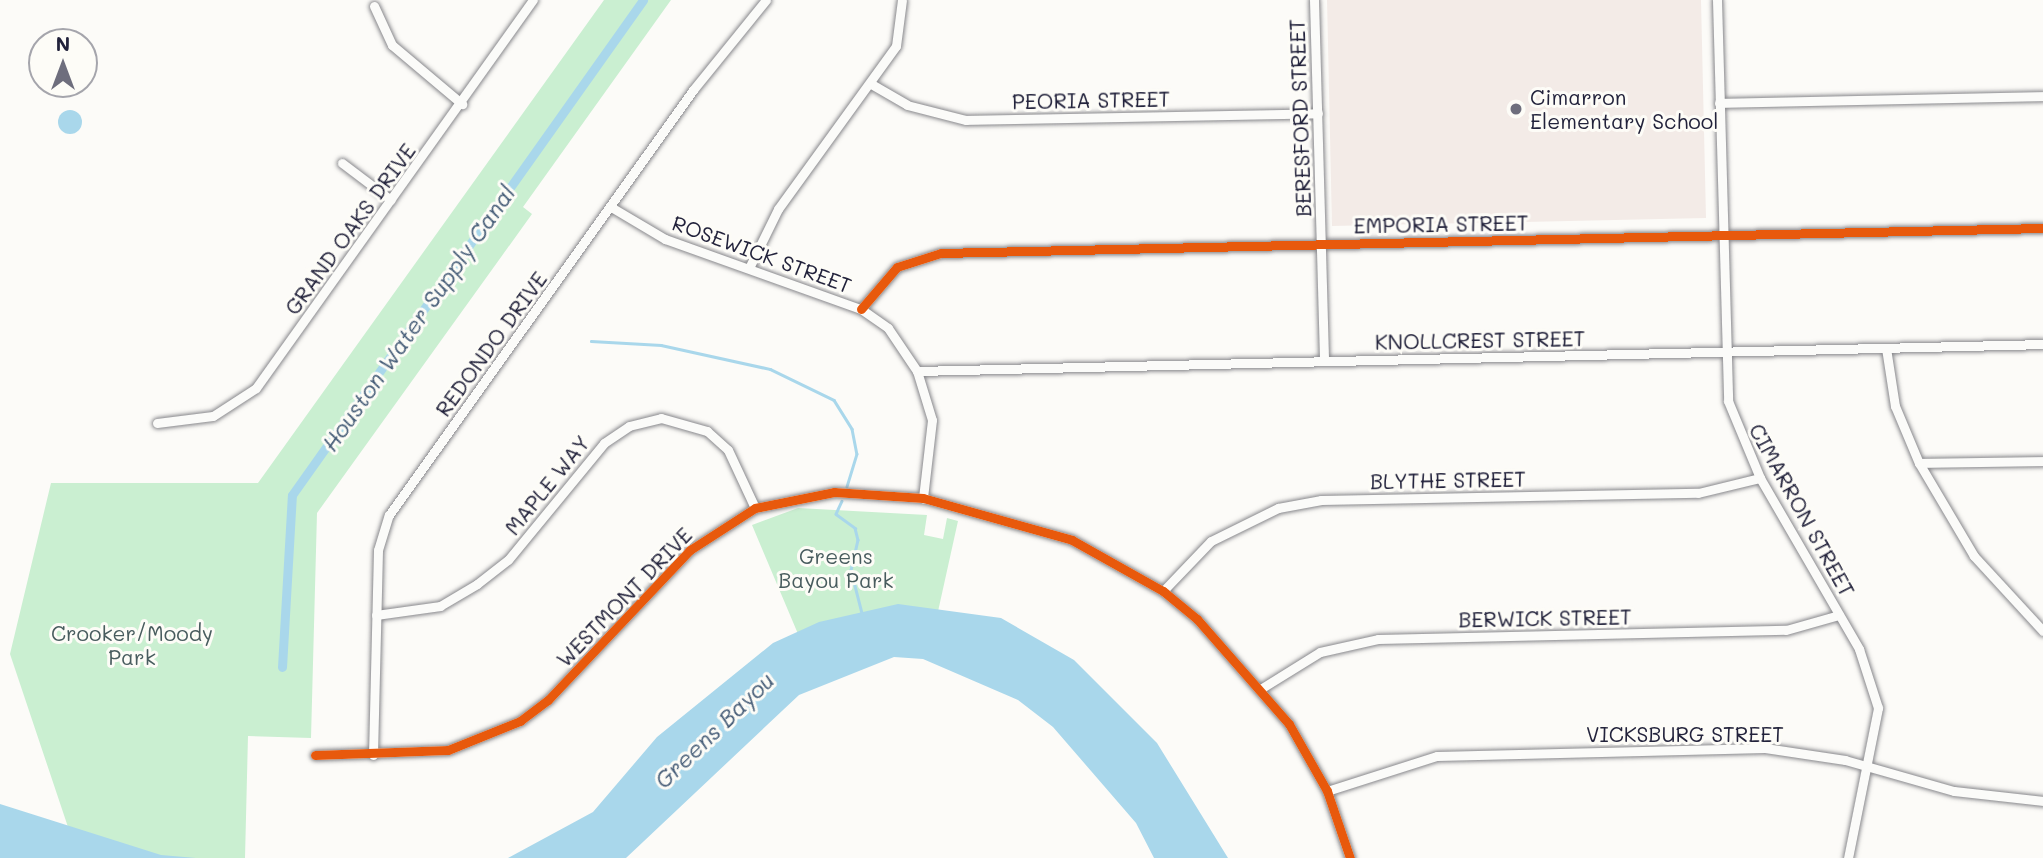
<!DOCTYPE html>
<html>
<head>
<meta charset="utf-8">
<style>
  body { margin:0 }
  #map { position:relative; width:2043px; height:858px; overflow:hidden; background:#fcfbf8; font-family:Mali,sans-serif }
  div>[style] { position:absolute }
  [style*='--x'] { left:calc(var(--x)*1px); top:calc(var(--y)*1px); width:calc(var(--w)*1px); rotate:calc(var(--a)*1deg) }
  .built>* { inset:0; background:#f3ebe7 }
  .green>* { inset:0; background:#caefd1 }
  .water>* { inset:0; background:#a9d7eb }
  .round { border-radius:50% }
  .stream>* { height:2.5px; margin:-1.25px; padding:0 1.25px; transform-origin:1.25px; border-radius:1.25px; background:#a9d7eb }
  .canal>* { height:9px; margin:-4.5px; padding:0 4.5px; transform-origin:4.5px; border-radius:4.5px; background:#a9d7eb }
  .roads { filter:drop-shadow(0 0 2px #88888c) drop-shadow(0 0 2px #88888c) }
  .street>* { height:9px; margin:-4.5px; padding:0 4.5px; transform-origin:4.5px; border-radius:4.5px; background:#fbfbf9 }
  .cycleway>* { height:9px; margin:-4.5px; padding:0 4.5px; transform-origin:4.5px; border-radius:4.5px; background:#e8590c }
  .dots>* { width:19px; height:19px; translate:-50% -50%; box-sizing:border-box; border:4px solid #fdfcf7; border-radius:50% }
  span { translate:-50% -50%; white-space:nowrap; text-align:center; line-height:1.15; -webkit-text-stroke:6px #fdfcf7; paint-order:stroke }
  .poi-label { font-size:21px; color:#22223b }
  .left { translate:0 -50%; text-align:left }
  .street-label { font-size:21px; color:#22223b }
  .park-label { font-size:21px; color:#485c5e }
  .water-label { font-size:23px; color:#455c77; font-style:italic }
  .north { position:absolute; left:28px; top:28px; width:70px; height:70px; box-sizing:border-box; background:#fdfcf7; border:2px solid #a5a5ac; border-radius:50%; rotate:0deg; font-size:19px; font-weight:700; line-height:28px; text-align:center; color:#22223b }
  .north::after { content:''; display:block; margin:auto; width:24px; height:32px; background:#6e6e7d; clip-path:polygon(50% 0,100% 100%,50% 72%,0 100%) }
</style>
</head>
<body>
<div id="map">
  <div class="built">
    <i style="clip-path:polygon(1327px 0,1701px 0,1706px 218px,1332px 226px)"></i>
  </div>
  <div class="green">
    <i style="clip-path:polygon(604px 0,671px 0,523px 207px,532px 214px,317px 513px,311px 738px,248px 736px,245px 858px,162px 858px,70px 833px,10px 654px,51px 483px,258px 483px)"></i>
    <i style="clip-path:polygon(798px 508px,927px 515px,924px 535px,943px 539px,947px 518px,958px 521px,937px 616px,801px 641px,752px 525px)"></i>
  </div>
  <div class="water">
    <i class="round" style="left:58px;top:110px;width:24px;height:24px"></i>
    <i style="clip-path:polygon(898px 604px,1001px 618px,1074px 660px,1157px 743px,1228px 858px,1154px 858px,1136px 823px,1053px 727px,1018px 700px,923px 659px,894px 657px,799px 695px,626px 858px,508px 858px,593px 812px,657px 737px,773px 643px,819px 622px)"></i>
    <i style="clip-path:polygon(0 804px,161px 855px,196px 858px,0 858px)"></i>
  </div>
  <div class="stream">
    <i style="--x:591;--y:341;--w:70;--a:3.3"></i>
    <i style="--x:661;--y:345;--w:112;--a:12.4"></i>
    <i style="--x:770;--y:369;--w:71;--a:25.8"></i>
    <i style="--x:834;--y:400;--w:34;--a:58"></i>
    <i style="--x:852;--y:429;--w:25;--a:79"></i>
    <i style="--x:857;--y:454;--w:34;--a:107"></i>
    <i style="--x:842;--y:501;--w:14;--a:115"></i>
    <i style="--x:836;--y:514;--w:24;--a:36"></i>
    <i style="--x:855;--y:528;--w:12;--a:76"></i>
    <i style="--x:858;--y:540;--w:31;--a:103"></i>
    <i style="--x:851;--y:570;--w:44;--a:75.7"></i>
  </div>
  <div class="canal">
    <i style="--x:282;--y:667;--w:172;--a:-86.7"></i>
    <i style="--x:292;--y:495;--w:607;--a:-54.66"></i>
  </div>
  <div class="roads">
    <div class="street">
      <i style="--x:1314;--y:0;--w:361;--a:88.4"></i>
      <i style="--x:1717;--y:0;--w:401;--a:88.4"></i>
      <i style="--x:1728;--y:401;--w:83;--a:67.4"></i>
      <i style="--x:1760;--y:478;--w:198;--a:59.9"></i>
      <i style="--x:1859;--y:649;--w:62;--a:72.1"></i>
      <i style="--x:1878;--y:708;--w:153;--a:101.3"></i>
      <i style="--x:374;--y:6;--w:43;--a:65.2"></i>
      <i style="--x:392;--y:45;--w:92;--a:40.1"></i>
      <i style="--x:873;--y:85;--w:39;--a:30"></i>
      <i style="--x:907;--y:105;--w:61;--a:14.3"></i>
      <i style="--x:966;--y:120;--w:352;--a:-1.1"></i>
      <i style="--x:1719;--y:103;--w:324;--a:-1.2"></i>
      <i style="--x:342;--y:163;--w:61;--a:37.1"></i>
      <i style="--x:611;--y:207;--w:63;--a:30.7"></i>
      <i style="--x:665;--y:239;--w:208;--a:19.7"></i>
      <i style="--x:861;--y:309;--w:33;--a:35"></i>
      <i style="--x:888;--y:328;--w:52;--a:56"></i>
      <i style="--x:917;--y:371;--w:51;--a:73"></i>
      <i style="--x:932;--y:420;--w:79;--a:96.6"></i>
      <i style="--x:749;--y:268;--w:66;--a:-63.8"></i>
      <i style="--x:778;--y:209;--w:201;--a:-54.1"></i>
      <i style="--x:896;--y:46;--w:46;--a:-82.6"></i>
      <i style="--x:861;--y:309;--w:55;--a:-49.4"></i>
      <i style="--x:897;--y:267;--w:46;--a:-17.7"></i>
      <i style="--x:941;--y:253;--w:1102;--a:-1.3"></i>
      <i style="--x:1886;--y:348;--w:59;--a:81.2"></i>
      <i style="--x:1895;--y:406;--w:62;--a:67.2"></i>
      <i style="--x:1919;--y:463;--w:108;--a:59.4"></i>
      <i style="--x:1974;--y:556;--w:102;--a:47.4"></i>
      <i style="--x:917;--y:371;--w:1126;--a:-1.37"></i>
      <i style="--x:157;--y:423;--w:56;--a:-7.1"></i>
      <i style="--x:213;--y:416;--w:51;--a:-33.1"></i>
      <i style="--x:256;--y:388;--w:477;--a:-54.5"></i>
      <i style="--x:1919;--y:463;--w:124;--a:-0.9"></i>
      <i style="--x:1163;--y:591;--w:69;--a:-46.2"></i>
      <i style="--x:1211;--y:541;--w:75;--a:-26.2"></i>
      <i style="--x:1278;--y:508;--w:44;--a:-10.5"></i>
      <i style="--x:1321;--y:500;--w:377;--a:-1.1"></i>
      <i style="--x:1698;--y:493;--w:64;--a:-13.6"></i>
      <i style="--x:376;--y:615;--w:65;--a:-8"></i>
      <i style="--x:440;--y:606;--w:43;--a:-30.7"></i>
      <i style="--x:477;--y:584;--w:39;--a:-38"></i>
      <i style="--x:508;--y:560;--w:151;--a:-50.6"></i>
      <i style="--x:604;--y:443;--w:30;--a:-34"></i>
      <i style="--x:629;--y:426;--w:33;--a:-14"></i>
      <i style="--x:661;--y:418;--w:48;--a:15.8"></i>
      <i style="--x:707;--y:431;--w:28;--a:42"></i>
      <i style="--x:728;--y:450;--w:64;--a:65"></i>
      <i style="--x:1262;--y:688;--w:68;--a:-31.8"></i>
      <i style="--x:1320;--y:652;--w:59;--a:-12.6"></i>
      <i style="--x:1378;--y:639;--w:408;--a:-1.3"></i>
      <i style="--x:1786;--y:630;--w:55;--a:-15.8"></i>
      <i style="--x:315;--y:755;--w:133;--a:-2.2"></i>
      <i style="--x:448;--y:750;--w:78;--a:-21.9"></i>
      <i style="--x:520;--y:721;--w:35;--a:-37"></i>
      <i style="--x:548;--y:700;--w:207;--a:-46.6"></i>
      <i style="--x:690;--y:550;--w:77;--a:-32.9"></i>
      <i style="--x:755;--y:508;--w:81;--a:-11.4"></i>
      <i style="--x:834;--y:492;--w:89;--a:3.9"></i>
      <i style="--x:923;--y:498;--w:155;--a:15.7"></i>
      <i style="--x:1072;--y:540;--w:104;--a:29.3"></i>
      <i style="--x:1163;--y:591;--w:44;--a:39.5"></i>
      <i style="--x:1197;--y:619;--w:140;--a:48.8"></i>
      <i style="--x:1289;--y:724;--w:77;--a:60.4"></i>
      <i style="--x:1327;--y:791;--w:71;--a:71.1"></i>
      <i style="--x:373;--y:755;--w:205;--a:-88.6"></i>
      <i style="--x:378;--y:550;--w:37;--a:-73"></i>
      <i style="--x:389;--y:515;--w:523;--a:-54.42"></i>
      <i style="--x:693;--y:90;--w:116;--a:-51"></i>
      <i style="--x:1327;--y:791;--w:115;--a:-17.7"></i>
      <i style="--x:1437;--y:756;--w:328;--a:-1.4"></i>
      <i style="--x:1765;--y:748;--w:81;--a:8.5"></i>
      <i style="--x:1845;--y:760;--w:113;--a:15.9"></i>
      <i style="--x:1954;--y:791;--w:90;--a:6.4"></i>
    </div>
  </div>
  <div class="cycleway">
    <i style="--x:861;--y:309;--w:55;--a:-49.4"></i>
    <i style="--x:897;--y:267;--w:46;--a:-17.7"></i>
    <i style="--x:941;--y:253;--w:1102;--a:-1.3"></i>
    <i style="--x:315;--y:755;--w:133;--a:-2.2"></i>
    <i style="--x:448;--y:750;--w:78;--a:-21.9"></i>
    <i style="--x:520;--y:721;--w:35;--a:-37"></i>
    <i style="--x:548;--y:700;--w:207;--a:-46.6"></i>
    <i style="--x:690;--y:550;--w:77;--a:-32.9"></i>
    <i style="--x:755;--y:508;--w:81;--a:-11.4"></i>
    <i style="--x:834;--y:492;--w:89;--a:3.9"></i>
    <i style="--x:923;--y:498;--w:155;--a:15.7"></i>
    <i style="--x:1072;--y:540;--w:104;--a:29.3"></i>
    <i style="--x:1163;--y:591;--w:44;--a:39.5"></i>
    <i style="--x:1197;--y:619;--w:140;--a:48.8"></i>
    <i style="--x:1289;--y:724;--w:77;--a:60.4"></i>
    <i style="--x:1327;--y:791;--w:71;--a:71.1"></i>
  </div>
  <div class="dots">
    <i style="left:1516px;top:109px;background:#6e6e7d"></i>
  </div>
  <div class="poi-label">
    <span class="left" style="left:1530px;top:109px">Cimarron<br>Elementary School</span>
  </div>
  <div class="street-label">
    <span style="left:1091px;top:100px;rotate:-1deg">PEORIA STREET</span>
    <span style="left:1300px;top:118px;rotate:-92deg">BERESFORD STREET</span>
    <span style="left:1441px;top:224px;rotate:-1deg">EMPORIA STREET</span>
    <span style="left:350px;top:229px;rotate:-54deg">GRAND OAKS DRIVE</span>
    <span style="left:762px;top:254px;rotate:20deg">ROSEWICK STREET</span>
    <span style="left:1480px;top:340px;rotate:-1deg">KNOLLCREST STREET</span>
    <span style="left:491px;top:344px;rotate:-54deg">REDONDO DRIVE</span>
    <span style="left:1448px;top:480px;rotate:-1deg">BLYTHE STREET</span>
    <span style="left:547px;top:485px;rotate:-51deg">MAPLE WAY</span>
    <span style="left:1802px;top:510px;rotate:61deg">CIMARRON STREET</span>
    <span style="left:624px;top:597px;rotate:-46deg">WESTMONT DRIVE</span>
    <span style="left:1545px;top:618px;rotate:-1deg">BERWICK STREET</span>
    <span style="left:1685px;top:734px">VICKSBURG STREET</span>
  </div>
  <div class="park-label">
    <span style="left:836px;top:568px">Greens<br>Bayou Park</span>
    <span style="left:132px;top:645px">Crooker/Moody<br>Park</span>
  </div>
  <div class="water-label">
    <span style="left:418px;top:318px;rotate:-55deg">Houston Water Supply Canal</span>
    <span style="left:714px;top:730px;rotate:-44deg">Greens Bayou</span>
  </div>
  <div class="north">N</div>
</div>
</body>
</html>
